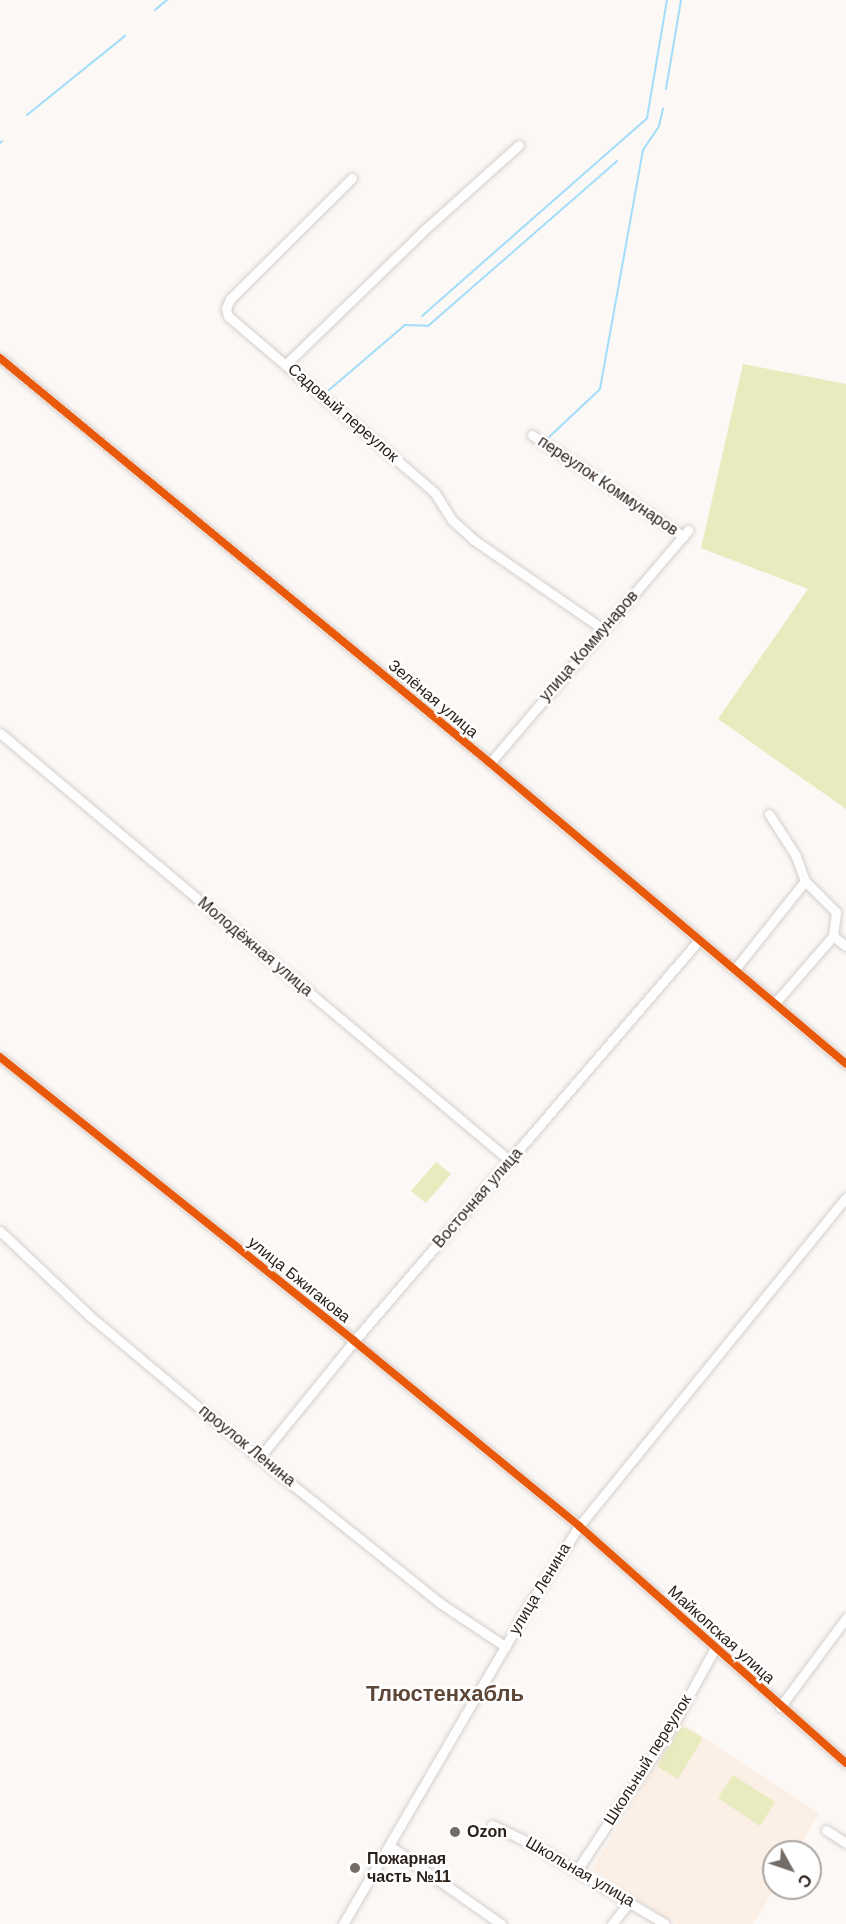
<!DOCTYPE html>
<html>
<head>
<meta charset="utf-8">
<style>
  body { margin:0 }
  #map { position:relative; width:846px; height:1924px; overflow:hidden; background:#fbf8f6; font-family:Arial,sans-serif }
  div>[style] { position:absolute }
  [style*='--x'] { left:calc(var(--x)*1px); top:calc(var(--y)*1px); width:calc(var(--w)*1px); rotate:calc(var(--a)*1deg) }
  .built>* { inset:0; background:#fcefe6 }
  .green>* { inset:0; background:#e8ebbe }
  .stream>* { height:2px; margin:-1px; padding:0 1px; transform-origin:1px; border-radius:1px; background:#a2ddf9 }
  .roads { filter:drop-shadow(0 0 2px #d6cfcb) drop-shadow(0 0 2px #d6cfcb) }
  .minor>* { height:9px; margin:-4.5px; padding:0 4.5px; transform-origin:4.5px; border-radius:4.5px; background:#fefefe }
  .cycleway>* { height:8px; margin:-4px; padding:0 4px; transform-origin:4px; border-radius:4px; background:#e8590c }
  .dots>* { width:16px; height:16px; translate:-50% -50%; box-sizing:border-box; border:3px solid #fff; border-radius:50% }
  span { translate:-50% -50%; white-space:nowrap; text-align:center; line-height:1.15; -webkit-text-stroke:5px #fff; paint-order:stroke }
  .street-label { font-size:16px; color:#2b201a }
  .poi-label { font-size:16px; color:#2b201a; font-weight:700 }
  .left { translate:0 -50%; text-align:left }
  .district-label { font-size:22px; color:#5f4738; font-weight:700 }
  .north { position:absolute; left:762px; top:1840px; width:60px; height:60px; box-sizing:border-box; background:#fff; border:2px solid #aaa6a3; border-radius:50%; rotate:130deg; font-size:16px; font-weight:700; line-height:24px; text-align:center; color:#2b201a }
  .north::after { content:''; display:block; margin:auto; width:21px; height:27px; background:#746c67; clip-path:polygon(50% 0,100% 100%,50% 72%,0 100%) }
</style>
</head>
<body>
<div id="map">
  <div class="built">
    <i style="clip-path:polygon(682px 1723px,819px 1813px,796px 1852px,774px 1852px,775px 1888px,753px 1924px,676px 1924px,592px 1869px)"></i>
  </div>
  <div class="green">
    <i style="clip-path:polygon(743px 364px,846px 384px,846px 809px,718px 719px,808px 589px,701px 548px)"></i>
    <i style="clip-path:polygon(436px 1162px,451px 1174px,426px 1203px,411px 1191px)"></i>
    <i style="clip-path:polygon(682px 1726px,703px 1738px,678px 1779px,657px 1766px)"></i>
    <i style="clip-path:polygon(733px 1775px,775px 1802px,760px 1826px,718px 1798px)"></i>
  </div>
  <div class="stream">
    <i style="--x:155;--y:10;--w:16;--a:-40"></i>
    <i style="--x:666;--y:89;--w:90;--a:-80.4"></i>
    <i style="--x:27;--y:115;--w:126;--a:-38.9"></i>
    <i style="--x:0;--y:143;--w:3;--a:-45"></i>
    <i style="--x:422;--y:316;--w:300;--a:-41.3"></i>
    <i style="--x:647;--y:118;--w:120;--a:-80.4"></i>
    <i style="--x:329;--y:390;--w:100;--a:-40.5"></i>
    <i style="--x:405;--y:325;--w:23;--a:2"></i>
    <i style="--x:428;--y:326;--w:251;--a:-41.1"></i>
    <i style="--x:547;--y:439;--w:73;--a:-43.3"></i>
    <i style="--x:600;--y:389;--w:243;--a:-79.8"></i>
    <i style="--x:643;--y:150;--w:29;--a:-56"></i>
    <i style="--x:659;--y:126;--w:18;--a:-77"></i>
  </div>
  <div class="roads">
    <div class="minor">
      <i style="--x:352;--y:178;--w:172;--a:135.2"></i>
      <i style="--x:230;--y:299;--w:10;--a:114"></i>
      <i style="--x:226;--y:308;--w:8;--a:76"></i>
      <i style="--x:228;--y:316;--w:272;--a:40.5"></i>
      <i style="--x:435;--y:493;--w:32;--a:58"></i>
      <i style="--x:452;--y:520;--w:30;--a:42"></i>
      <i style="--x:474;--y:540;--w:157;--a:34.6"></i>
      <i style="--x:0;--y:358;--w:636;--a:39.57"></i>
      <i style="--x:490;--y:763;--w:466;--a:40.2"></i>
      <i style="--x:286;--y:364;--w:190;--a:-44.1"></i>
      <i style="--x:422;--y:232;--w:130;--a:-41.9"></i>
      <i style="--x:532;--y:435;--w:182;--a:33.8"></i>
      <i style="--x:0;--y:733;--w:666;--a:40"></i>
      <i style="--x:490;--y:763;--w:306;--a:-49.6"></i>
      <i style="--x:805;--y:881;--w:44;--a:45"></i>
      <i style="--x:836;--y:912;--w:24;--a:97"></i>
      <i style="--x:735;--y:969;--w:112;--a:-51.5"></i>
      <i style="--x:805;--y:881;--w:27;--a:-110"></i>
      <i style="--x:796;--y:856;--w:50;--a:-122.7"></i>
      <i style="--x:775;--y:1003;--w:89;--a:-49.1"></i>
      <i style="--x:833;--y:936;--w:16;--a:38"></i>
      <i style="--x:0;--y:1057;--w:454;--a:38.7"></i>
      <i style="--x:354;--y:1341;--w:291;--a:39.4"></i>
      <i style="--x:579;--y:1526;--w:357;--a:41.6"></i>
      <i style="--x:0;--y:1231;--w:125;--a:43.4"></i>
      <i style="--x:91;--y:1317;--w:219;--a:40"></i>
      <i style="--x:259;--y:1458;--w:232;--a:38.7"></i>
      <i style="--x:440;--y:1603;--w:79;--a:33.7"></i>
      <i style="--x:259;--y:1458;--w:151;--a:-50.9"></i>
      <i style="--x:354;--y:1341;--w:529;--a:-49.29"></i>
      <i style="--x:780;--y:1707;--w:111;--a:-53.4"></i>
      <i style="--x:492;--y:1825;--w:44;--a:25.4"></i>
      <i style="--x:532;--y:1844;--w:155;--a:31"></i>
      <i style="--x:826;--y:1830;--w:24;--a:33"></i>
      <i style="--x:390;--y:1846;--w:136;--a:35.1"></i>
      <i style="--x:577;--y:1870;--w:166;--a:-56.3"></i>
      <i style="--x:669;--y:1732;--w:96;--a:-61.3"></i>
      <i style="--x:343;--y:1924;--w:373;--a:-59.7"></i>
      <i style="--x:531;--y:1602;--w:90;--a:-57.7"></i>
      <i style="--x:579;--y:1526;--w:423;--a:-50.9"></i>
      <i style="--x:612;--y:1924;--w:29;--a:-52"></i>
    </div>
  </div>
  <div class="cycleway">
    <i style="--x:0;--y:358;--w:636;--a:39.57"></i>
    <i style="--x:490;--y:763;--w:466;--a:40.2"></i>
    <i style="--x:0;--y:1057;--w:454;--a:38.7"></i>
    <i style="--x:354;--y:1341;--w:291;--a:39.4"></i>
    <i style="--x:579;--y:1526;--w:357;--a:41.6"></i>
  </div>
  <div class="dots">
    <i style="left:455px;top:1832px;background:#746c67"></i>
    <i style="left:355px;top:1868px;background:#746c67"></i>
  </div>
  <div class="street-label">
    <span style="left:343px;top:413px;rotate:41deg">Садовый переулок</span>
    <span style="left:608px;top:486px;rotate:34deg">переулок Коммунаров</span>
    <span style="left:589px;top:646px;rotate:-49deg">улица Коммунаров</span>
    <span style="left:433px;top:699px;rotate:40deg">Зелёная улица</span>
    <span style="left:255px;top:947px;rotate:40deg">Молодёжная улица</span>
    <span style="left:478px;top:1198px;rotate:-49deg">Восточная улица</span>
    <span style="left:299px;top:1280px;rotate:39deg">улица Бжигакова</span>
    <span style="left:247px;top:1446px;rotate:39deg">проулок Ленина</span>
    <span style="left:540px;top:1589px;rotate:-59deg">улица Ленина</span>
    <span style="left:721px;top:1635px;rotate:42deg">Майкопская улица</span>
    <span style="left:648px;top:1760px;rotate:-58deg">Школьный переулок</span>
    <span style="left:580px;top:1872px;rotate:30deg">Школьная улица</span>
  </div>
  <div class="poi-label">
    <span class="left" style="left:467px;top:1832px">Ozon</span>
    <span class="left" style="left:367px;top:1868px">Пожарная<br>часть №11</span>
  </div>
  <div class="district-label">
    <span style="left:445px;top:1694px">Тлюстенхабль</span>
  </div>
  <div class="north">С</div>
</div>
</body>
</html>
